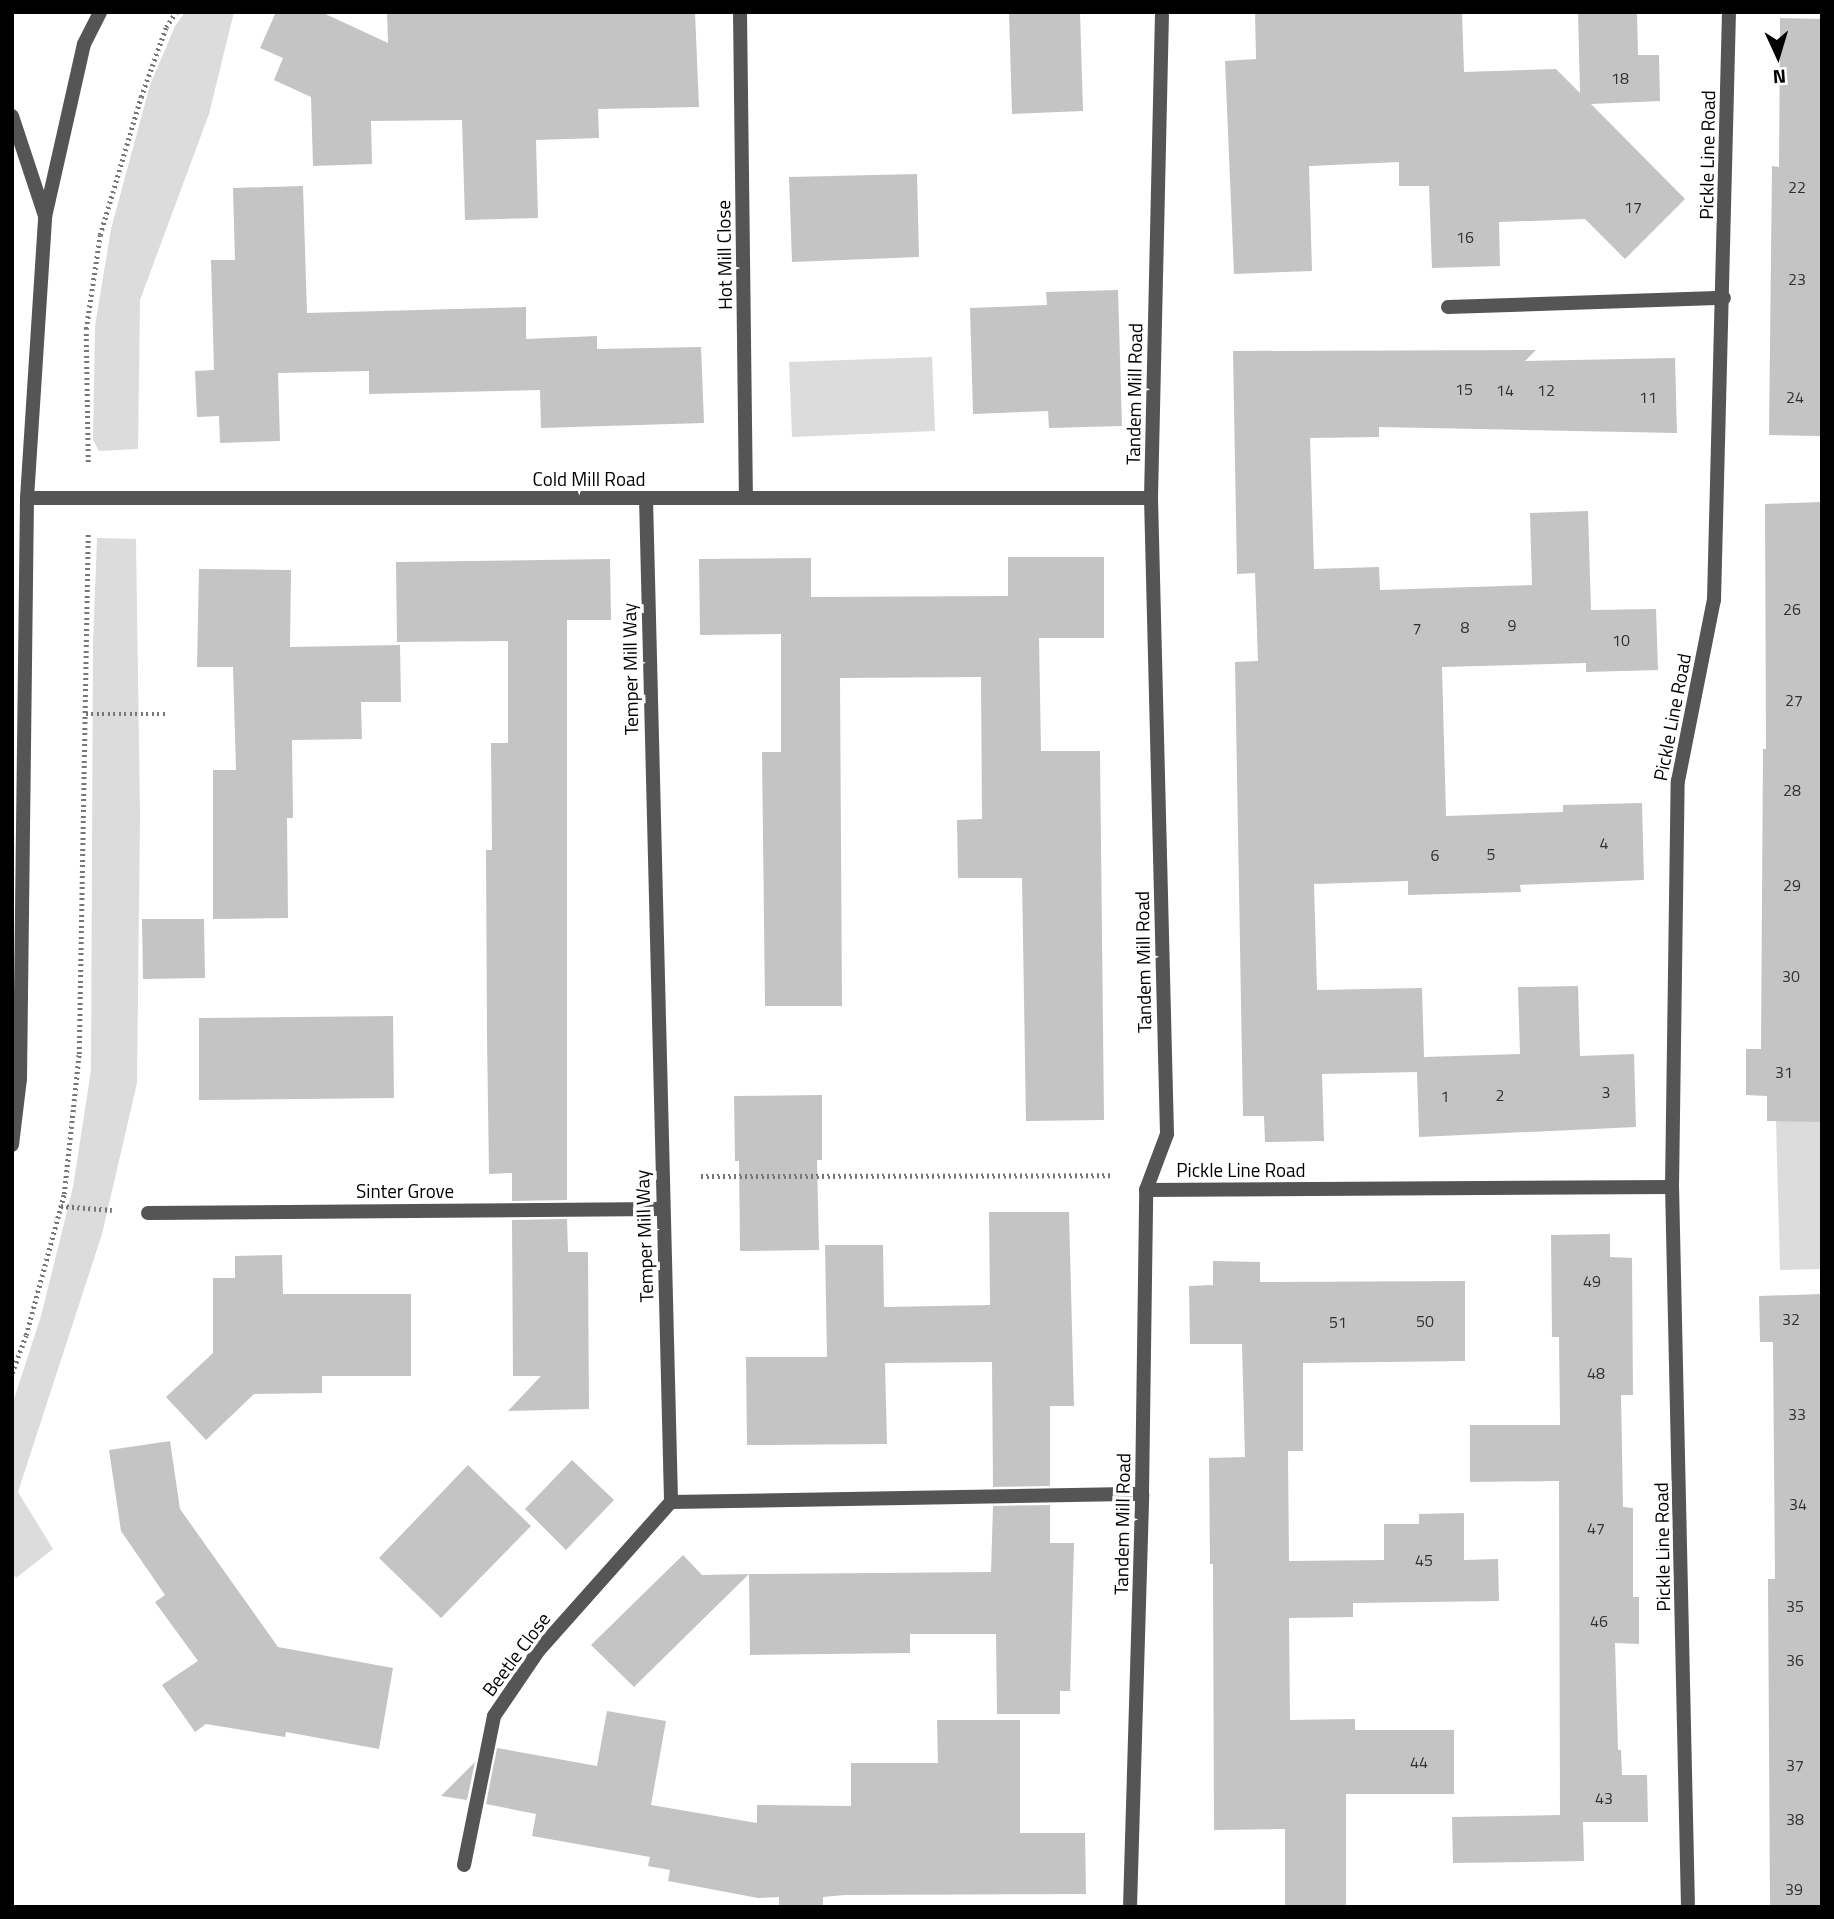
<!DOCTYPE html>
<html>
<head>
<meta charset="utf-8">
<style>
  body { margin:0 }
  #map { position:relative; width:1834px; height:1919px; overflow:hidden; background:#fff; font-family:"Titillium Web",sans-serif }
  div>[style] { position:absolute }
  [style*='--x'] { left:calc(var(--x)*1px); top:calc(var(--y)*1px); width:calc(var(--w)*1px); rotate:calc(var(--a)*1deg) }
  .green>* { inset:0; background:#dcdcdc }
  .building>* { inset:0; background:#c4c4c4 }
  .path>* { height:4.5px; margin-top:-2.25px; transform-origin:0; background:repeating-linear-gradient(90deg,#777 0 2px,transparent 0 5.5px) }
  .street>* { height:14px; margin:-7px; padding:0 7px; transform-origin:7px; border-radius:7px; background:#555 }
  span { translate:-50% -50%; white-space:nowrap; text-align:center; line-height:1.15; -webkit-text-stroke:7px #fff; paint-order:stroke }
  .number-label { font-size:16px; color:#313131 }
  .number-label span { -webkit-text-stroke-width:0 }
  .street-label { font-size:19px; color:#000 }
  .frame { position:absolute; inset:0; border:14px solid #000; pointer-events:none }
  .north { position:absolute; left:1743px; top:21px; width:70px; height:70px; -webkit-text-stroke:5px #fff; paint-order:stroke; rotate:176deg; font-size:19px; font-weight:700; line-height:28px; text-align:center; color:#000 }
  .north::after { content:''; display:block; margin:auto; width:24px; height:32px; background:#000; clip-path:polygon(50% 0,100% 100%,50% 72%,0 100%) }
</style>
</head>
<body>
<div id="map">
  <div class="green">
    <i style="clip-path:polygon(185px 12px,234px 12px,209px 114px,140px 300px,138px 449px,99px 451px,93px 440px,95px 326px,111px 229px,150px 85px,175px 26px)"></i>
    <i style="clip-path:polygon(932px 357px,935px 431px,792px 437px,789px 362px)"></i>
    <i style="clip-path:polygon(97px 538px,136px 539px,140px 815px,137px 1083px,102px 1234px,18px 1492px,53px 1549px,16px 1578px,12px 1572px,12px 1405px,41px 1316px,73px 1187px,91px 1070px,93px 643px)"></i>
    <i style="clip-path:polygon(1776px 1121px,1822px 1121px,1822px 1269px,1780px 1270px)"></i>
  </div>
  <div class="building">
    <i style="clip-path:polygon(276px 12px,321px 12px,388px 43px,387px 12px,695px 12px,699px 107px,598px 109px,599px 138px,536px 140px,538px 218px,465px 220px,462px 120px,371px 121px,372px 164px,313px 166px,311px 97px,274px 80px,283px 58px,260px 48px)"></i>
    <i style="clip-path:polygon(1009px 12px,1080px 12px,1083px 111px,1012px 114px)"></i>
    <i style="clip-path:polygon(1255px 12px,1462px 12px,1464px 72px,1556px 69px,1580px 93px,1578px 12px,1637px 12px,1638px 55px,1659px 55px,1660px 101px,1591px 104px,1685px 199px,1625px 259px,1585px 219px,1499px 222px,1500px 266px,1432px 268px,1429px 186px,1399px 186px,1399px 162px,1309px 166px,1312px 271px,1234px 274px,1225px 61px,1256px 59px)"></i>
    <i style="clip-path:polygon(1780px 18px,1822px 19px,1822px 436px,1769px 435px,1772px 166px,1779px 167px)"></i>
    <i style="clip-path:polygon(917px 174px,919px 257px,792px 262px,789px 177px)"></i>
    <i style="clip-path:polygon(303px 186px,307px 313px,526px 307px,526px 339px,597px 336px,597px 349px,701px 347px,704px 423px,541px 428px,540px 390px,369px 394px,369px 371px,278px 373px,280px 441px,220px 443px,219px 416px,197px 417px,195px 371px,214px 370px,211px 260px,235px 260px,233px 188px)"></i>
    <i style="clip-path:polygon(1118px 290px,1122px 426px,1049px 428px,1048px 411px,973px 414px,970px 308px,1047px 305px,1046px 292px)"></i>
    <i style="clip-path:polygon(1536px 350px,1525px 361px,1675px 358px,1677px 433px,1379px 427px,1379px 437px,1310px 438px,1314px 569px,1379px 567px,1380px 590px,1532px 585px,1530px 513px,1588px 511px,1591px 610px,1656px 609px,1658px 670px,1586px 672px,1586px 663px,1442px 667px,1446px 816px,1563px 812px,1563px 805px,1642px 803px,1644px 880px,1520px 885px,1521px 892px,1408px 895px,1408px 881px,1314px 884px,1317px 990px,1422px 988px,1424px 1057px,1520px 1054px,1518px 987px,1578px 986px,1580px 1056px,1634px 1054px,1636px 1127px,1419px 1137px,1417px 1072px,1322px 1074px,1324px 1141px,1265px 1142px,1264px 1116px,1243px 1116px,1235px 662px,1258px 661px,1255px 573px,1237px 574px,1233px 351px)"></i>
    <i style="clip-path:polygon(1822px 502px,1822px 1122px,1767px 1121px,1767px 1096px,1746px 1095px,1746px 1049px,1761px 1049px,1763px 749px,1766px 749px,1765px 504px)"></i>
    <i style="clip-path:polygon(1008px 557px,1104px 557px,1104px 638px,1039px 638px,1041px 751px,1100px 751px,1104px 1120px,1026px 1121px,1022px 878px,958px 878px,957px 820px,982px 819px,981px 677px,840px 678px,842px 1006px,765px 1006px,762px 752px,781px 752px,781px 634px,700px 635px,699px 559px,811px 558px,811px 597px,1008px 596px)"></i>
    <i style="clip-path:polygon(610px 559px,611px 620px,567px 620px,567px 1200px,512px 1201px,512px 1173px,489px 1174px,487px 1037px,486px 850px,492px 850px,491px 743px,508px 743px,508px 641px,397px 642px,396px 562px)"></i>
    <i style="clip-path:polygon(199px 569px,291px 570px,290px 647px,400px 645px,401px 702px,361px 702px,362px 739px,292px 740px,293px 818px,287px 818px,288px 918px,213px 919px,213px 770px,236px 770px,233px 667px,197px 667px)"></i>
    <i style="clip-path:polygon(142px 919px,204px 919px,205px 978px,143px 979px)"></i>
    <i style="clip-path:polygon(393px 1016px,394px 1098px,199px 1100px,199px 1018px)"></i>
    <i style="clip-path:polygon(822px 1095px,822px 1160px,817px 1160px,819px 1250px,740px 1251px,739px 1161px,735px 1161px,734px 1096px)"></i>
    <i style="clip-path:polygon(989px 1212px,1069px 1212px,1074px 1406px,1050px 1406px,1050px 1486px,993px 1487px,992px 1362px,885px 1363px,887px 1444px,747px 1445px,746px 1357px,827px 1357px,825px 1245px,883px 1245px,884px 1307px,990px 1305px)"></i>
    <i style="clip-path:polygon(567px 1219px,568px 1252px,588px 1252px,589px 1409px,508px 1411px,541px 1376px,513px 1376px,512px 1220px)"></i>
    <i style="clip-path:polygon(1610px 1234px,1610px 1257px,1632px 1258px,1633px 1395px,1621px 1395px,1623px 1507px,1633px 1508px,1633px 1597px,1639px 1597px,1639px 1644px,1615px 1643px,1618px 1750px,1621px 1750px,1622px 1775px,1647px 1775px,1648px 1822px,1583px 1822px,1584px 1861px,1453px 1863px,1452px 1817px,1560px 1815px,1559px 1481px,1470px 1482px,1470px 1425px,1560px 1425px,1559px 1337px,1552px 1337px,1551px 1235px)"></i>
    <i style="clip-path:polygon(282px 1255px,283px 1294px,411px 1294px,411px 1376px,322px 1376px,322px 1393px,254px 1394px,206px 1440px,166px 1397px,213px 1353px,213px 1278px,235px 1278px,235px 1256px)"></i>
    <i style="clip-path:polygon(1213px 1261px,1260px 1262px,1260px 1282px,1465px 1281px,1465px 1361px,1303px 1363px,1303px 1451px,1288px 1451px,1289px 1561px,1384px 1560px,1384px 1524px,1419px 1524px,1419px 1514px,1464px 1513px,1464px 1560px,1498px 1559px,1499px 1601px,1353px 1603px,1353px 1617px,1289px 1618px,1290px 1720px,1355px 1719px,1355px 1730px,1454px 1730px,1454px 1794px,1346px 1794px,1346px 1907px,1285px 1907px,1285px 1829px,1214px 1830px,1213px 1564px,1210px 1564px,1209px 1458px,1245px 1457px,1242px 1344px,1190px 1344px,1189px 1286px,1213px 1285px)"></i>
    <i style="clip-path:polygon(1822px 1294px,1822px 1907px,1770px 1907px,1768px 1579px,1775px 1579px,1773px 1342px,1760px 1342px,1759px 1296px)"></i>
    <i style="clip-path:polygon(170px 1441px,180px 1509px,278px 1647px,393px 1668px,379px 1749px,286px 1732px,285px 1737px,206px 1724px,195px 1732px,162px 1685px,198px 1661px,155px 1602px,165px 1595px,121px 1531px,109px 1450px)"></i>
    <i style="clip-path:polygon(572px 1460px,614px 1500px,566px 1550px,525px 1509px)"></i>
    <i style="clip-path:polygon(468px 1465px,531px 1526px,441px 1618px,379px 1558px)"></i>
    <i style="clip-path:polygon(1050px 1505px,1050px 1543px,1074px 1543px,1070px 1691px,1060px 1691px,1060px 1714px,997px 1714px,996px 1634px,910px 1634px,910px 1653px,750px 1655px,749px 1574px,991px 1572px,993px 1506px)"></i>
    <i style="clip-path:polygon(683px 1555px,702px 1575px,749px 1574px,634px 1687px,591px 1645px)"></i>
    <i style="clip-path:polygon(607px 1711px,666px 1721px,651px 1805px,757px 1823px,757px 1805px,851px 1806px,851px 1763px,938px 1763px,937px 1720px,1020px 1720px,1020px 1833px,1085px 1833px,1086px 1894px,845px 1895px,823px 1897px,823px 1907px,779px 1907px,779px 1897px,758px 1898px,668px 1881px,670px 1870px,648px 1866px,650px 1857px,532px 1836px,536px 1814px,486px 1804px,497px 1748px,597px 1766px)"></i>
    <i style="clip-path:polygon(475px 1762px,467px 1800px,441px 1796px)"></i>
  </div>
  <div class="path">
    <i style="--x:88;--y:462;--w:133;--a:-90.9"></i>
    <i style="--x:86;--y:329;--w:95;--a:-81.5"></i>
    <i style="--x:100;--y:235;--w:144;--a:-73.5"></i>
    <i style="--x:141;--y:97;--w:74;--a:-70.3"></i>
    <i style="--x:166;--y:27;--w:18;--a:-56"></i>
    <i style="--x:86;--y:714;--w:81;--a:0"></i>
    <i style="--x:701;--y:1176;--w:411;--a:-0.1"></i>
    <i style="--x:61;--y:1206;--w:51;--a:4.5"></i>
    <i style="--x:12;--y:1373;--w:40;--a:-69.8"></i>
    <i style="--x:26;--y:1335;--w:146;--a:-74.9"></i>
    <i style="--x:64;--y:1194;--w:141;--a:-83.9"></i>
    <i style="--x:79;--y:1054;--w:520;--a:-89.01"></i>
  </div>
  <div class="street">
    <i style="--x:740;--y:12;--w:486;--a:89.3"></i>
    <i style="--x:12;--y:116;--w:105;--a:71.7"></i>
    <i style="--x:1448;--y:307;--w:276;--a:-1.9"></i>
    <i style="--x:27;--y:498;--w:1124;--a:0"></i>
    <i style="--x:646;--y:498;--w:1004;--a:88.57"></i>
    <i style="--x:671;--y:1502;--w:471;--a:-1"></i>
    <i style="--x:12;--y:1145;--w:66;--a:-83.1"></i>
    <i style="--x:20;--y:1079;--w:581;--a:-89.31"></i>
    <i style="--x:27;--y:498;--w:282;--a:-86.3"></i>
    <i style="--x:45;--y:217;--w:177;--a:-77.3"></i>
    <i style="--x:84;--y:44;--w:36;--a:-63"></i>
    <i style="--x:1146;--y:1190;--w:526;--a:-0.33"></i>
    <i style="--x:148;--y:1213;--w:514;--a:-0.45"></i>
    <i style="--x:464;--y:1865;--w:152;--a:-78.6"></i>
    <i style="--x:494;--y:1716;--w:80;--a:-55.7"></i>
    <i style="--x:539;--y:1650;--w:198;--a:-48.3"></i>
    <i style="--x:1130;--y:1907;--w:413;--a:-88.3"></i>
    <i style="--x:1142;--y:1494;--w:304;--a:-89.2"></i>
    <i style="--x:1146;--y:1190;--w:60;--a:-69.4"></i>
    <i style="--x:1167;--y:1134;--w:636;--a:-91.44"></i>
    <i style="--x:1151;--y:498;--w:486;--a:-88.7"></i>
    <i style="--x:1688;--y:1907;--w:720;--a:-91.27"></i>
    <i style="--x:1672;--y:1187;--w:406;--a:-89.2"></i>
    <i style="--x:1678;--y:781;--w:185;--a:-78.8"></i>
    <i style="--x:1714;--y:600;--w:588;--a:-88.54"></i>
  </div>
  <div class="number-label">
    <span style="left:1620px;top:78px">18</span>
    <span style="left:1797px;top:187px">22</span>
    <span style="left:1633px;top:207px">17</span>
    <span style="left:1465px;top:237px">16</span>
    <span style="left:1797px;top:279px">23</span>
    <span style="left:1464px;top:389px">15</span>
    <span style="left:1505px;top:390px">14</span>
    <span style="left:1546px;top:390px">12</span>
    <span style="left:1648px;top:397px">11</span>
    <span style="left:1795px;top:397px">24</span>
    <span style="left:1792px;top:609px">26</span>
    <span style="left:1512px;top:625px">9</span>
    <span style="left:1465px;top:627px">8</span>
    <span style="left:1417px;top:628px">7</span>
    <span style="left:1621px;top:640px">10</span>
    <span style="left:1794px;top:700px">27</span>
    <span style="left:1792px;top:790px">28</span>
    <span style="left:1604px;top:843px">4</span>
    <span style="left:1491px;top:854px">5</span>
    <span style="left:1435px;top:855px">6</span>
    <span style="left:1792px;top:885px">29</span>
    <span style="left:1791px;top:976px">30</span>
    <span style="left:1784px;top:1072px">31</span>
    <span style="left:1606px;top:1092px">3</span>
    <span style="left:1500px;top:1095px">2</span>
    <span style="left:1445px;top:1096px">1</span>
    <span style="left:1592px;top:1281px">49</span>
    <span style="left:1791px;top:1319px">32</span>
    <span style="left:1425px;top:1321px">50</span>
    <span style="left:1338px;top:1322px">51</span>
    <span style="left:1596px;top:1373px">48</span>
    <span style="left:1797px;top:1414px">33</span>
    <span style="left:1798px;top:1504px">34</span>
    <span style="left:1596px;top:1528px">47</span>
    <span style="left:1424px;top:1560px">45</span>
    <span style="left:1795px;top:1606px">35</span>
    <span style="left:1599px;top:1621px">46</span>
    <span style="left:1795px;top:1660px">36</span>
    <span style="left:1419px;top:1762px">44</span>
    <span style="left:1795px;top:1765px">37</span>
    <span style="left:1604px;top:1798px">43</span>
    <span style="left:1795px;top:1819px">38</span>
    <span style="left:1794px;top:1889px">39</span>
  </div>
  <div class="street-label">
    <span style="left:1707px;top:155px;rotate:-89deg">Pickle Line Road</span>
    <span style="left:724px;top:255px;rotate:-91deg">Hot Mill Close</span>
    <span style="left:1134px;top:394px;rotate:-89deg">Tandem Mill Road</span>
    <span style="left:589px;top:479px">Cold Mill Road</span>
    <span style="left:630px;top:669px;rotate:-91deg">Temper Mill Way</span>
    <span style="left:1672px;top:717px;rotate:-79deg">Pickle Line Road</span>
    <span style="left:1143px;top:962px;rotate:-91deg">Tandem Mill Road</span>
    <span style="left:1241px;top:1170px">Pickle Line Road</span>
    <span style="left:405px;top:1191px">Sinter Grove</span>
    <span style="left:644px;top:1236px;rotate:-92deg">Temper Mill Way</span>
    <span style="left:1122px;top:1524px;rotate:-89deg">Tandem Mill Road</span>
    <span style="left:1662px;top:1547px;rotate:-91deg">Pickle Line Road</span>
    <span style="left:516px;top:1654px;rotate:-53deg">Beetle Close</span>
  </div>
  <div class="frame"></div>
  <div class="north">N</div>
</div>
</body>
</html>
